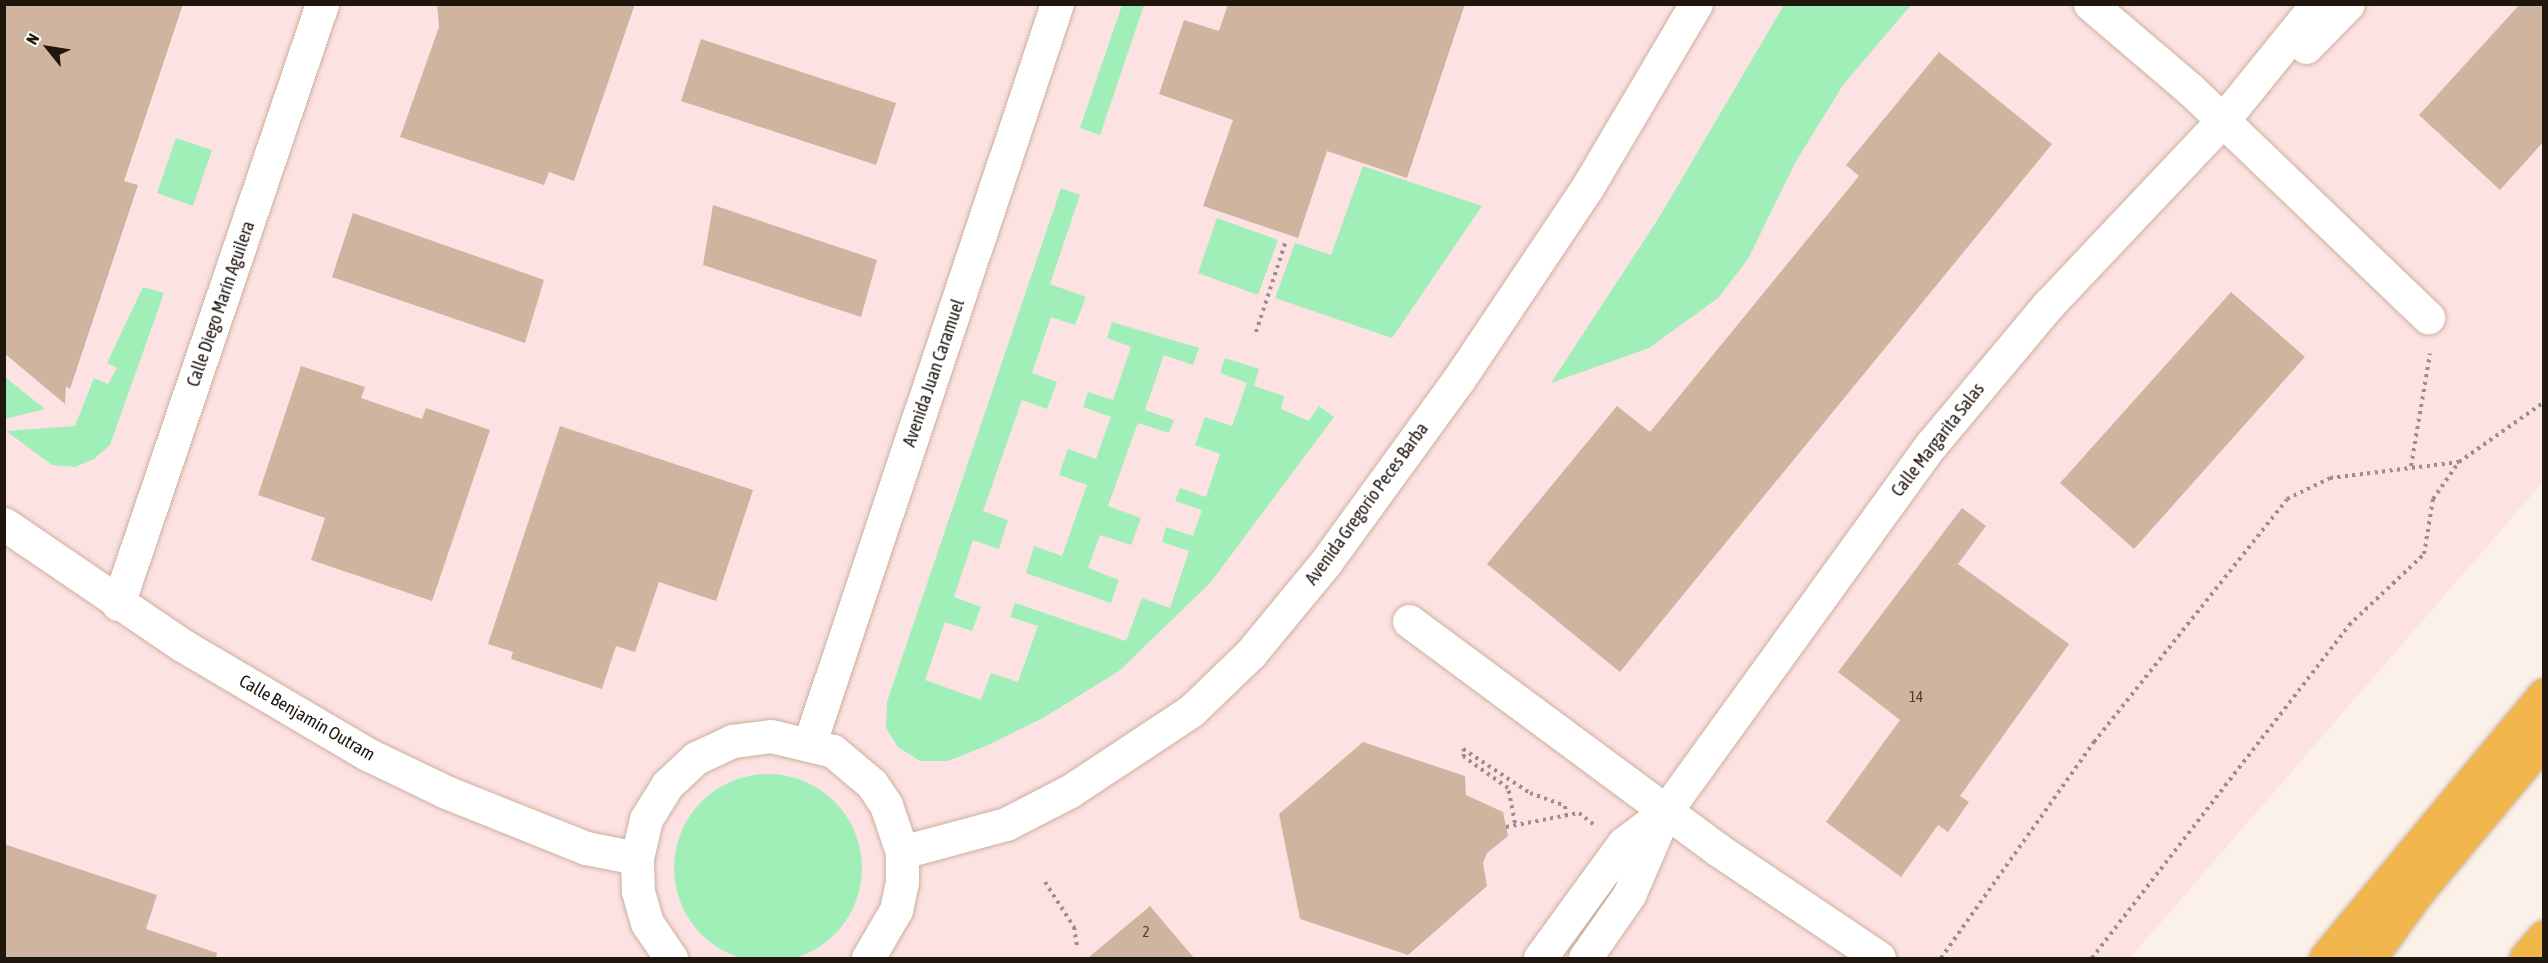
<!DOCTYPE html>
<html>
<head>
<meta charset="utf-8">
<style>
  body { margin:0 }
  #map { position:relative; width:2548px; height:963px; overflow:hidden; background:#fcf1e8; font-family:"Asap Condensed",sans-serif }
  div>[style] { position:absolute }
  [style*='--x'] { left:calc(var(--x)*1px); top:calc(var(--y)*1px); width:calc(var(--w)*1px); rotate:calc(var(--a)*1deg) }
  .industrial>* { inset:0; background:#fde2e3 }
  .green>* { inset:0; background:#a0efb9 }
  .round { border-radius:50% }
  .building>* { inset:0; background:#cfb5a0 }
  .path>* { height:4px; margin-top:-2px; transform-origin:0; background:repeating-linear-gradient(90deg,#9a9087 0 3px,transparent 0 7.5px) }
  .roads { filter:drop-shadow(0 0 2px #cbb19c) drop-shadow(0 0 2px #cbb19c) }
  .minor>* { height:33px; margin:-16.5px; padding:0 16.5px; transform-origin:16.5px; border-radius:16.5px; background:#fff }
  .highway>* { height:33px; margin:-16.5px; padding:0 16.5px; transform-origin:16.5px; border-radius:16.5px; background:#f1b64c }
  span { translate:-50% -50%; white-space:nowrap; text-align:center; line-height:1.15; -webkit-text-stroke:5px #fff; paint-order:stroke }
  .number-label { font-size:15px; color:#4b3e32 }
  .number-label span { -webkit-text-stroke-width:0 }
  .street-label { font-size:18px; color:#1f160e }
  .frame { position:absolute; inset:0; border:6px solid #1f160e; pointer-events:none }
  .north { position:absolute; left:18px; top:18px; width:60px; height:60px; -webkit-text-stroke:4px #fff; paint-order:stroke; rotate:300deg; font-size:16px; font-weight:700; line-height:24px; text-align:center; color:#1f160e }
  .north::after { content:''; display:block; margin:auto; width:21px; height:27px; background:#1f160e; clip-path:polygon(50% 0,100% 100%,50% 72%,0 100%) }
</style>
</head>
<body>
<div id="map">
  <div class="industrial">
    <i style="clip-path:polygon(5px 5px,2543px 5px,2543px 482px,2130px 958px,5px 958px)"></i>
  </div>
  <div class="green">
    <i style="clip-path:polygon(1122px 5px,1144px 5px,1100px 135px,1080px 128px)"></i>
    <i style="clip-path:polygon(1784px 5px,1911px 5px,1843px 85px,1795px 163px,1748px 259px,1718px 298px,1649px 348px,1551px 383px,1660px 216px)"></i>
    <i style="clip-path:polygon(176px 138px,212px 150px,193px 206px,157px 193px)"></i>
    <i style="clip-path:polygon(1363px 166px,1482px 206px,1392px 338px,1275px 298px,1295px 243px,1331px 255px)"></i>
    <i style="clip-path:polygon(1061px 188px,1080px 195px,1050px 284px,1086px 297px,1075px 325px,1051px 317px,1032px 373px,1057px 382px,1047px 409px,1022px 400px,983px 511px,1008px 520px,999px 549px,973px 540px,954px 597px,981px 607px,972px 631px,945px 622px,925px 680px,981px 700px,991px 673px,1018px 682px,1038px 626px,1010px 617px,1015px 603px,1126px 641px,1142px 598px,1170px 608px,1189px 551px,1162px 542px,1166px 527px,1193px 536px,1202px 510px,1175px 501px,1180px 488px,1206px 497px,1220px 454px,1195px 445px,1205px 417px,1232px 426px,1247px 383px,1220px 373px,1225px 358px,1259px 369px,1254px 386px,1284px 396px,1281px 409px,1309px 421px,1319px 406px,1334px 417px,1211px 582px,1119px 671px,1043px 718px,986px 746px,948px 761px,920px 761px,898px 747px,886px 728px,887px 702px)"></i>
    <i style="clip-path:polygon(1217px 218px,1278px 240px,1258px 295px,1198px 273px)"></i>
    <i style="clip-path:polygon(143px 287px,164px 293px,110px 445px,94px 459px,75px 467px,52px 465px,6px 431px,75px 426px,94px 378px,108px 384px,117px 368px,107px 363px)"></i>
    <i style="clip-path:polygon(1112px 322px,1199px 348px,1193px 365px,1164px 355px,1145px 410px,1174px 420px,1169px 433px,1138px 423px,1108px 506px,1141px 518px,1131px 545px,1100px 535px,1088px 568px,1119px 580px,1111px 603px,1026px 573px,1034px 546px,1062px 556px,1087px 485px,1059px 475px,1068px 449px,1096px 459px,1111px 417px,1083px 407px,1088px 392px,1113px 400px,1131px 347px,1107px 338px)"></i>
    <i style="clip-path:polygon(4px 377px,5px 377px,45px 409px,5px 419px)"></i>
    <i class="round" style="left:674px;top:774px;width:188px;height:188px"></i>
  </div>
  <div class="building">
    <i style="clip-path:polygon(4px 4px,183px 4px,124px 181px,138px 185px,70px 389px,66px 386px,65px 404px,4px 353px)"></i>
    <i style="clip-path:polygon(437px 4px,635px 4px,574px 181px,549px 172px,544px 185px,400px 137px,439px 27px)"></i>
    <i style="clip-path:polygon(1228px 4px,1465px 4px,1407px 178px,1327px 151px,1298px 238px,1203px 206px,1233px 120px,1159px 94px,1184px 20px,1219px 31px)"></i>
    <i style="clip-path:polygon(2520px 4px,2544px 4px,2544px 141px,2500px 190px,2419px 115px)"></i>
    <i style="clip-path:polygon(701px 39px,896px 103px,876px 165px,681px 101px)"></i>
    <i style="clip-path:polygon(1939px 52px,2052px 144px,1620px 672px,1487px 564px,1617px 406px,1650px 432px,1859px 176px,1846px 165px)"></i>
    <i style="clip-path:polygon(713px 205px,877px 260px,861px 317px,703px 265px)"></i>
    <i style="clip-path:polygon(353px 213px,544px 280px,525px 343px,332px 277px)"></i>
    <i style="clip-path:polygon(2231px 292px,2305px 357px,2134px 549px,2060px 483px)"></i>
    <i style="clip-path:polygon(301px 366px,365px 387px,361px 398px,422px 419px,426px 408px,490px 430px,432px 601px,311px 560px,325px 518px,258px 495px)"></i>
    <i style="clip-path:polygon(560px 426px,753px 490px,716px 601px,659px 582px,635px 652px,616px 646px,602px 689px,511px 659px,513px 652px,488px 644px)"></i>
    <i style="clip-path:polygon(1962px 508px,1986px 526px,1958px 564px,2069px 644px,1960px 796px,1969px 802px,1948px 832px,1938px 825px,1901px 877px,1826px 822px,1900px 720px,1838px 672px)"></i>
    <i style="clip-path:polygon(1363px 742px,1465px 776px,1466px 795px,1503px 812px,1508px 836px,1487px 853px,1483px 863px,1487px 886px,1408px 955px,1300px 919px,1279px 814px)"></i>
    <i style="clip-path:polygon(4px 844px,157px 895px,146px 929px,217px 953px,216px 958px,4px 958px)"></i>
    <i style="clip-path:polygon(1150px 906px,1194px 958px,1088px 958px)"></i>
  </div>
  <div class="path">
    <i style="--x:1256;--y:332;--w:96;--a:-71.8"></i>
    <i style="--x:2411;--y:466;--w:114;--a:-80.4"></i>
    <i style="--x:1515;--y:823;--w:36;--a:-101"></i>
    <i style="--x:1508;--y:788;--w:54;--a:-144.8"></i>
    <i style="--x:1464;--y:757;--w:8;--a:-97"></i>
    <i style="--x:1463;--y:749;--w:80;--a:33.3"></i>
    <i style="--x:1530;--y:793;--w:37;--a:20"></i>
    <i style="--x:1565;--y:806;--w:9;--a:84"></i>
    <i style="--x:1506;--y:827;--w:74;--a:-10.9"></i>
    <i style="--x:1579;--y:813;--w:18;--a:38"></i>
    <i style="--x:1045;--y:882;--w:54;--a:57.2"></i>
    <i style="--x:1074;--y:927;--w:19;--a:81"></i>
    <i style="--x:1941;--y:958;--w:265;--a:-54.7"></i>
    <i style="--x:2094;--y:742;--w:310;--a:-51.5"></i>
    <i style="--x:2287;--y:499;--w:48;--a:-26"></i>
    <i style="--x:2330;--y:478;--w:130;--a:-7.1"></i>
    <i style="--x:2092;--y:958;--w:421;--a:-52.3"></i>
    <i style="--x:2349;--y:625;--w:103;--a:-43.4"></i>
    <i style="--x:2424;--y:554;--w:56;--a:-80.7"></i>
    <i style="--x:2433;--y:499;--w:45;--a:-54.9"></i>
    <i style="--x:2459;--y:462;--w:104;--a:-35.2"></i>
  </div>
  <div class="roads">
    <div class="minor">
      <i style="--x:2090;--y:4;--w:131;--a:40.4"></i>
      <i style="--x:2190;--y:89;--w:330;--a:43.8"></i>
      <i style="--x:2306;--y:47;--w:60;--a:-45.7"></i>
      <i style="--x:4;--y:524;--w:215;--a:34.2"></i>
      <i style="--x:182;--y:645;--w:215;--a:30.5"></i>
      <i style="--x:367;--y:754;--w:88;--a:25.7"></i>
      <i style="--x:446;--y:792;--w:151;--a:21.8"></i>
      <i style="--x:586;--y:848;--w:52;--a:11.1"></i>
      <i style="--x:118;--y:604;--w:634;--a:-71.22"></i>
      <i style="--x:1409;--y:621;--w:383;--a:36.5"></i>
      <i style="--x:1717;--y:849;--w:195;--a:33.9"></i>
      <i style="--x:810;--y:742;--w:778;--a:-71.5"></i>
      <i style="--x:902;--y:852;--w:108;--a:-15.1"></i>
      <i style="--x:1006;--y:824;--w:72;--a:-27.3"></i>
      <i style="--x:1070;--y:791;--w:145;--a:-33.5"></i>
      <i style="--x:1191;--y:711;--w:83;--a:-44"></i>
      <i style="--x:1251;--y:653;--w:118;--a:-50.5"></i>
      <i style="--x:1326;--y:562;--w:226;--a:-54"></i>
      <i style="--x:1459;--y:379;--w:230;--a:-56.2"></i>
      <i style="--x:1587;--y:188;--w:214;--a:-59.4"></i>
      <i style="--x:671;--y:958;--w:42;--a:-124.4"></i>
      <i style="--x:647;--y:923;--w:33;--a:-106"></i>
      <i style="--x:638;--y:891;--w:33;--a:-92"></i>
      <i style="--x:637;--y:858;--w:40;--a:-77"></i>
      <i style="--x:646;--y:819;--w:40;--a:-58"></i>
      <i style="--x:667;--y:785;--w:40;--a:-43"></i>
      <i style="--x:696;--y:758;--w:40;--a:-25"></i>
      <i style="--x:732;--y:741;--w:39;--a:-7"></i>
      <i style="--x:771;--y:736;--w:64;--a:13.6"></i>
      <i style="--x:833;--y:751;--w:51;--a:40.2"></i>
      <i style="--x:872;--y:784;--w:25;--a:56"></i>
      <i style="--x:886;--y:805;--w:50;--a:71.2"></i>
      <i style="--x:902;--y:852;--w:30;--a:90"></i>
      <i style="--x:902;--y:882;--w:29;--a:102"></i>
      <i style="--x:896;--y:910;--w:56;--a:120.3"></i>
      <i style="--x:1540;--y:958;--w:141;--a:-53.9"></i>
      <i style="--x:1623;--y:844;--w:51;--a:-37.1"></i>
      <i style="--x:1585;--y:958;--w:77;--a:-55.1"></i>
      <i style="--x:1629;--y:895;--w:90;--a:-66.6"></i>
      <i style="--x:1665;--y:812;--w:453;--a:-54.1"></i>
      <i style="--x:1931;--y:445;--w:184;--a:-50.1"></i>
      <i style="--x:2049;--y:304;--w:253;--a:-46.6"></i>
      <i style="--x:2223;--y:120;--w:149;--a:-51"></i>
    </div>
    <div class="highway">
      <i style="--x:2326;--y:958;--w:342;--a:-50.3"></i>
      <i style="--x:2369;--y:958;--w:82;--a:-54"></i>
      <i style="--x:2417;--y:892;--w:199;--a:-50.3"></i>
      <i style="--x:2526;--y:958;--w:28;--a:-49"></i>
    </div>
  </div>
  <div class="number-label">
    <span style="left:1916px;top:697px">14</span>
    <span style="left:1146px;top:932px">2</span>
  </div>
  <div class="street-label">
    <span style="left:221px;top:304px;rotate:-71deg">Calle Diego Marín Aguilera</span>
    <span style="left:934px;top:373px;rotate:-71deg">Avenida Juan Caramuel</span>
    <span style="left:1938px;top:440px;rotate:-52deg">Calle Margarita Salas</span>
    <span style="left:1367px;top:504px;rotate:-54deg">Avenida Gregorio Peces Barba</span>
    <span style="left:307px;top:718px;rotate:30deg">Calle Benjamín Outram</span>
  </div>
  <div class="frame"></div>
  <div class="north">N</div>
</div>
</body>
</html>
